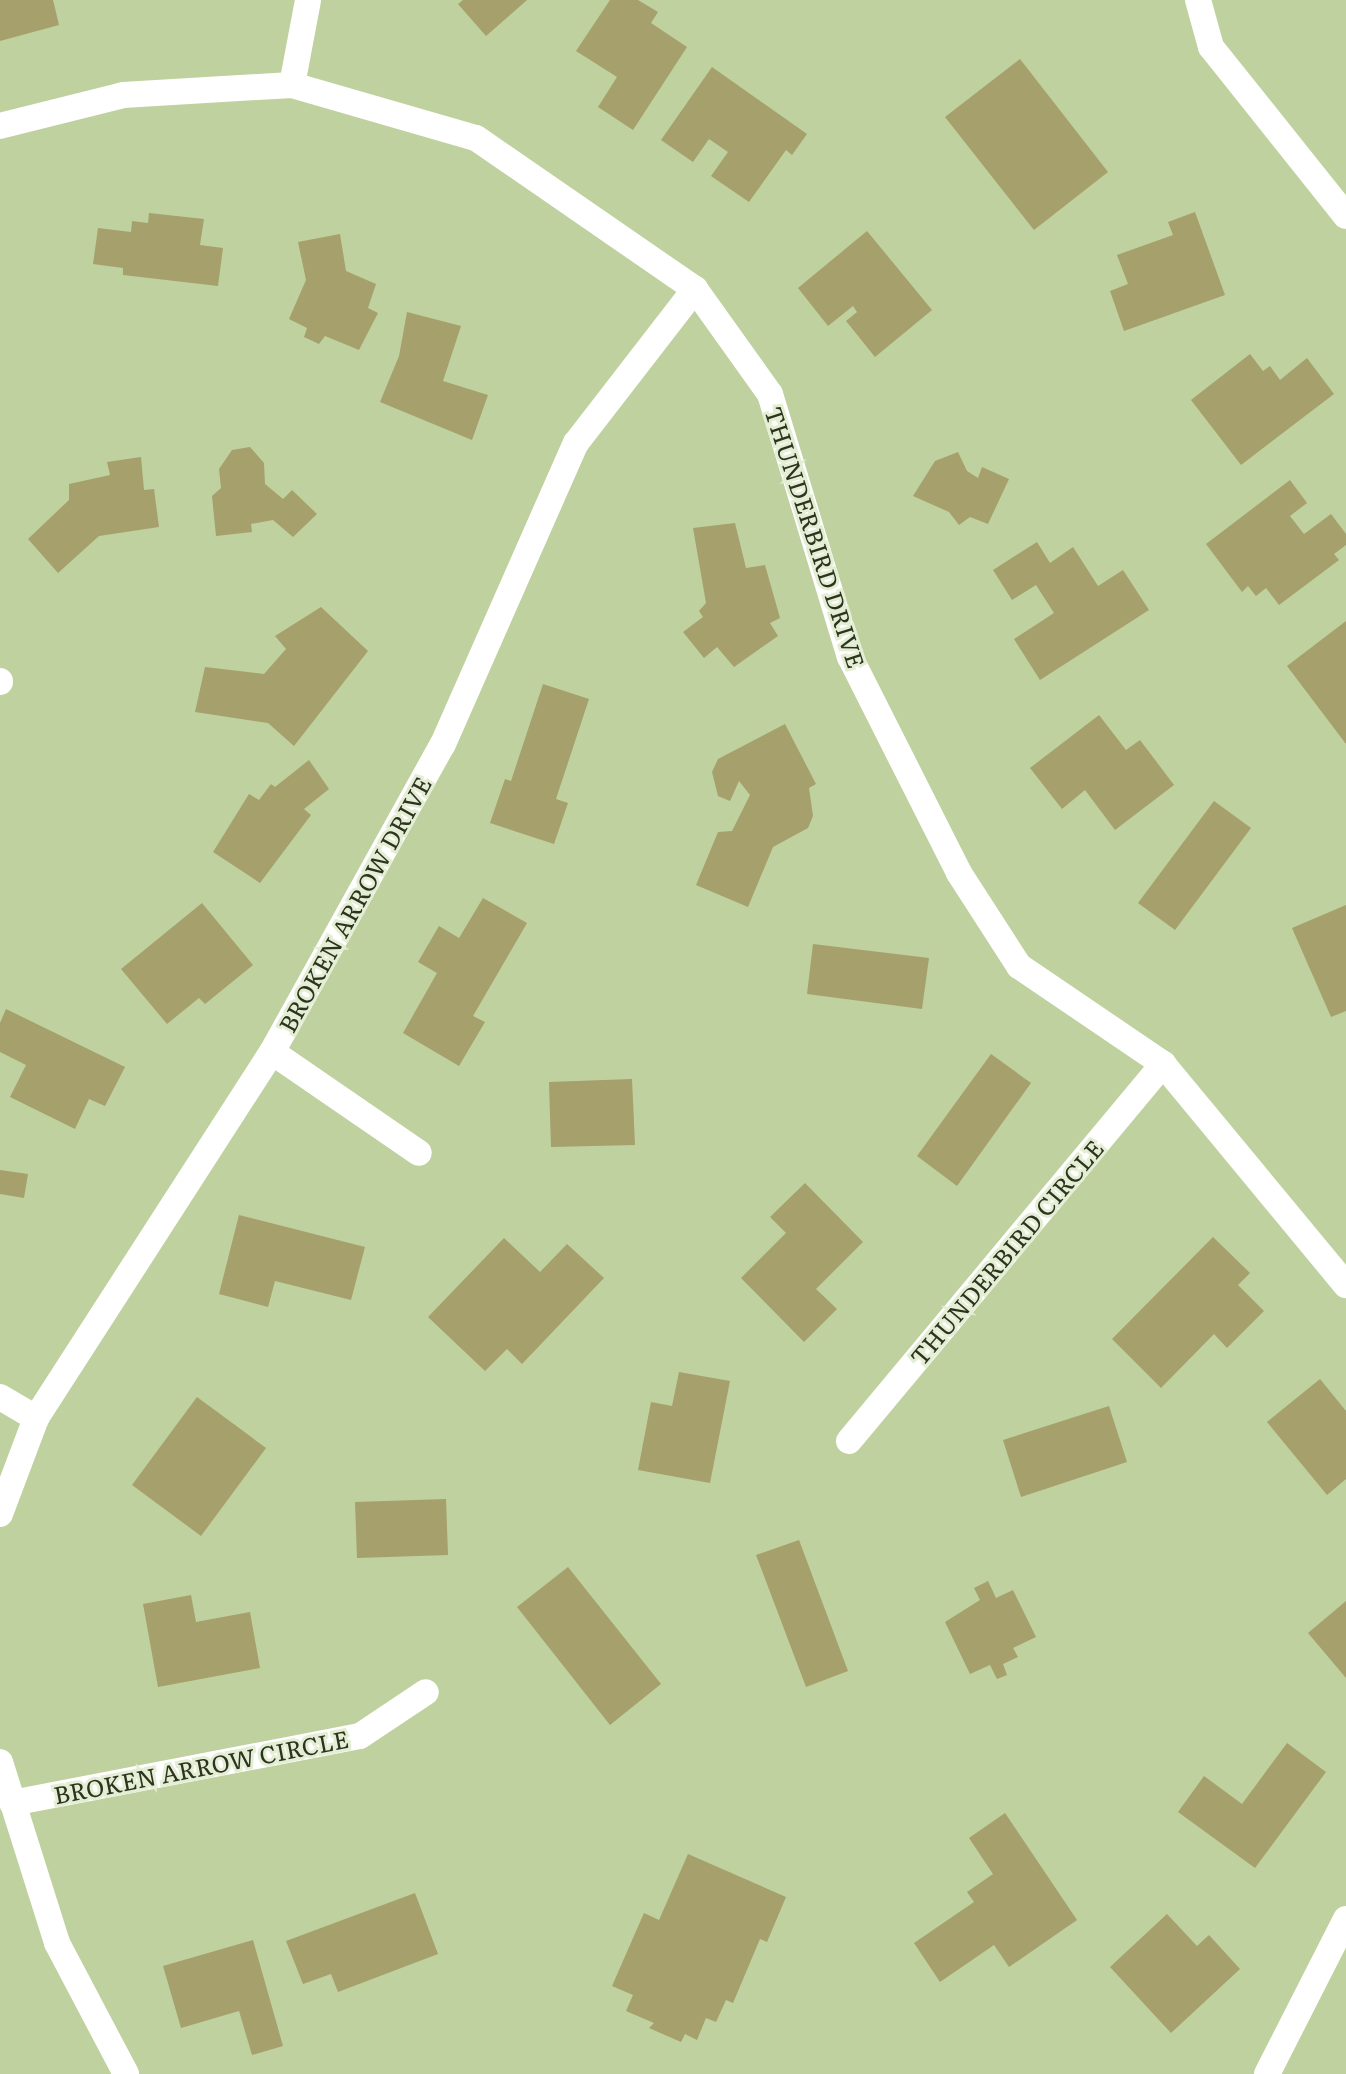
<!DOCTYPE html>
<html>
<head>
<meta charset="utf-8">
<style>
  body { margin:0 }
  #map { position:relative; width:1346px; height:2074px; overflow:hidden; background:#bfd19e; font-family:Literata,serif }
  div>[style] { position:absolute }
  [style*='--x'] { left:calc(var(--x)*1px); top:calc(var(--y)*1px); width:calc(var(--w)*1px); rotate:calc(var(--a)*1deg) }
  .building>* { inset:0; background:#a5a06c }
  .street>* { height:26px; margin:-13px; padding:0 13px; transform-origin:13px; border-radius:13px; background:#fff }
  span { translate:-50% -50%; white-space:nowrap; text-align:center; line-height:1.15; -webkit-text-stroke:6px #e4eed4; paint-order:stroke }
  .street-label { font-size:24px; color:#2c331f }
</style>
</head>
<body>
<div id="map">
  <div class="building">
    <i style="clip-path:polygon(0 0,53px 0,59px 25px,0 41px)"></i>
    <i style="clip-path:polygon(463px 0,527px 0,486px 36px,458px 4px)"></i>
    <i style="clip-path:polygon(610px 0,638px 0,658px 12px,651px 23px,687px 47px,633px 130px,598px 107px,617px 77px,576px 51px)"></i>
    <i style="clip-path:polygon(1020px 59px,1108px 172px,1034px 230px,945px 117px)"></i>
    <i style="clip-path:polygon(712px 67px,807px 134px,792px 155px,786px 150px,749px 202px,711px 176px,728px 152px,709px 139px,693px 162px,661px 140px)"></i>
    <i style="clip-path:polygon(1195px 212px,1225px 295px,1124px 331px,1110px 291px,1128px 284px,1117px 255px,1173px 235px,1168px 222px)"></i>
    <i style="clip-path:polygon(149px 213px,204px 219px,200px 245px,223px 248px,218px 286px,123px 275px,123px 268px,93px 264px,98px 228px,131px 232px,132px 221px,148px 223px)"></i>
    <i style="clip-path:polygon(867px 231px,932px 310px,875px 357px,846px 321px,857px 312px,853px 306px,828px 326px,798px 288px)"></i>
    <i style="clip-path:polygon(340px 234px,346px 271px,376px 284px,368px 308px,378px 313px,359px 350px,325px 336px,319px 344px,304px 337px,307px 328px,289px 319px,306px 280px,298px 242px)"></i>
    <i style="clip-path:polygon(407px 312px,461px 326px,443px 381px,488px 395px,472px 440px,380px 402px,399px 356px)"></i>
    <i style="clip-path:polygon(1250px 354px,1263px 371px,1270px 366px,1280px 380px,1307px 358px,1334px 394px,1241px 465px,1191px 400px)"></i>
    <i style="clip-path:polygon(250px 447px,264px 463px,265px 484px,283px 499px,292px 490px,317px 514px,293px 537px,273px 520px,251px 524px,252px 532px,216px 536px,212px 496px,221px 488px,219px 469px,232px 450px)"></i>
    <i style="clip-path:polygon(958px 452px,967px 471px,978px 478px,982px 467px,1009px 479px,988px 524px,970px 517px,959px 525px,949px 512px,913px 496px,935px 461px)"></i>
    <i style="clip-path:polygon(141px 457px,144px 490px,154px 489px,159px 527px,99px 536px,58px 573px,28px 539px,69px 500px,69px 484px,110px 475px,107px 462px)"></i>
    <i style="clip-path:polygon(1290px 480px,1307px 503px,1290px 516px,1304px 534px,1331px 514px,1346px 534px,1346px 545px,1334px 554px,1339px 560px,1279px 605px,1266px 588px,1256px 596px,1248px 586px,1242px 592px,1206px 544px)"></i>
    <i style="clip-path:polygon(735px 523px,746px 568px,765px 565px,780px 618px,770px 623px,778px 636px,734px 667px,717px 647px,704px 658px,683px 632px,703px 617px,699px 611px,706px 603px,693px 528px)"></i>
    <i style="clip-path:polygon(1037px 542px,1050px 563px,1073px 547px,1098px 586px,1123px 570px,1149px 610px,1040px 680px,1014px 639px,1054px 613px,1036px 585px,1012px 600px,993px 570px)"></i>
    <i style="clip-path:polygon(321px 607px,368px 651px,294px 746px,268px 723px,195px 712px,205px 667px,264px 674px,286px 649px,275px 636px)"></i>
    <i style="clip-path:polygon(1346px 621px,1346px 744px,1287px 666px)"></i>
    <i style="clip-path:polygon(543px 684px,589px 699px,556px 799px,568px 803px,554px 844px,490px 823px,505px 779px,511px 781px)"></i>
    <i style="clip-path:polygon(1099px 715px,1126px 750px,1140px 740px,1174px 785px,1115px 830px,1085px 790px,1062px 809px,1030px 768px)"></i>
    <i style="clip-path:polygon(785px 724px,816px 784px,809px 788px,813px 816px,808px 828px,773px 847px,748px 907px,696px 885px,718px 832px,732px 831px,750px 795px,739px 781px,730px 801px,718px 796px,712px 772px,718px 759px)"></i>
    <i style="clip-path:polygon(309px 760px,329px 789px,304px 809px,311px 815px,260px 883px,213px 852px,249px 794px,259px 800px,271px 784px,275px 787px)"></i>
    <i style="clip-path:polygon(1214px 801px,1251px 828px,1175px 930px,1138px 903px)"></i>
    <i style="clip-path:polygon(483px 898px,527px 923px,473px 1016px,485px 1022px,459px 1066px,403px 1033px,437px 973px,418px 962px,439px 926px,459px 938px)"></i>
    <i style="clip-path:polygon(202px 903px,253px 965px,205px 1004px,199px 998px,167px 1024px,121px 969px)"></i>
    <i style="clip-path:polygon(1346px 905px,1346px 1011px,1331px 1017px,1292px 928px)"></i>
    <i style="clip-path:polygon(813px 944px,929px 958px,922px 1009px,807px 994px)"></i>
    <i style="clip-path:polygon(6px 1009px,125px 1067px,105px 1106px,89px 1099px,75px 1129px,10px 1097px,26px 1065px,0 1052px,0 1023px)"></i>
    <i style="clip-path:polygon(991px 1054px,1031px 1083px,957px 1186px,917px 1156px)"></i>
    <i style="clip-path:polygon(632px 1079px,635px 1145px,551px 1147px,549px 1082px)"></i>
    <i style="clip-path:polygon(0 1170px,28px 1174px,24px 1198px,0 1194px)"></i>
    <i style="clip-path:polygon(805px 1183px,863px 1242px,816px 1289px,837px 1309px,804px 1342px,741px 1278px,786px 1233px,770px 1217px)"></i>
    <i style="clip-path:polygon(239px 1215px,365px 1247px,351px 1300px,275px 1281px,268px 1307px,219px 1294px)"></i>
    <i style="clip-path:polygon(1213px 1237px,1250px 1273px,1238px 1285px,1264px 1311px,1227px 1348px,1214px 1334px,1161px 1388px,1112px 1339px)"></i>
    <i style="clip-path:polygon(504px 1238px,540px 1272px,567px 1244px,604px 1278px,522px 1364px,507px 1349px,485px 1371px,428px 1317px)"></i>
    <i style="clip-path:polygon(679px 1372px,730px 1381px,710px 1483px,638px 1470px,651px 1402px,672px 1406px)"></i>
    <i style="clip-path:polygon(1320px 1379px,1346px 1411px,1346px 1479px,1327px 1495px,1267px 1422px)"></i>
    <i style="clip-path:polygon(197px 1397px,266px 1448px,201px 1536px,132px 1485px)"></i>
    <i style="clip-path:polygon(1109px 1406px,1127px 1462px,1021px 1497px,1003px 1440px)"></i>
    <i style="clip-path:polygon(446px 1499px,448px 1555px,357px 1558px,355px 1502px)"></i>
    <i style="clip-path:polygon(799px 1540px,848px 1671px,806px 1687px,756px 1555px)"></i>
    <i style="clip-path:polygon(568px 1567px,661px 1684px,610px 1725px,517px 1607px)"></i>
    <i style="clip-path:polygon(988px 1581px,996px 1598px,1013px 1590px,1036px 1637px,1013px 1648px,1018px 1657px,1003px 1664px,1007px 1675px,997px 1679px,990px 1665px,970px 1674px,945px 1622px,980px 1600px,974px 1588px)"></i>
    <i style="clip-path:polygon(191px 1595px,196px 1622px,250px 1612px,260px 1668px,158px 1687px,143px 1604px)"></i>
    <i style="clip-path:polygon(1346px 1601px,1346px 1678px,1308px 1633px)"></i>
    <i style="clip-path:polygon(1287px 1743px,1326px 1772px,1255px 1868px,1178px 1812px,1204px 1776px,1242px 1804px)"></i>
    <i style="clip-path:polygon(1005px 1813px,1077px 1920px,1009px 1967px,994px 1945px,940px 1982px,914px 1943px,974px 1902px,967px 1892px,993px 1874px,969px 1838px)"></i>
    <i style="clip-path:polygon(688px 1854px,786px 1897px,767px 1942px,760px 1939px,733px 2003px,726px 2000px,716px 2022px,706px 2018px,697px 2040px,685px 2034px,681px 2042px,649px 2028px,654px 2023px,626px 2011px,633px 1995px,612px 1986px,644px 1913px,659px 1920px)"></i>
    <i style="clip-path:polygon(415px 1893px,438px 1954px,338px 1992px,331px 1974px,303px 1984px,286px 1941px)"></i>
    <i style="clip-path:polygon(1167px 1914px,1197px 1946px,1209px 1935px,1240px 1969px,1171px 2033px,1110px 1967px)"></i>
    <i style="clip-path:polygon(253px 1940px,283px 2046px,252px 2055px,239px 2011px,181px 2028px,163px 1966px)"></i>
  </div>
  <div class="street">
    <i style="--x:1198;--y:0;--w:49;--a:74.5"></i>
    <i style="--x:1211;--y:47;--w:216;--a:51.4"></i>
    <i style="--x:292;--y:85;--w:86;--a:-79.3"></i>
    <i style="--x:0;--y:126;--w:127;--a:-14.1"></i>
    <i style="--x:123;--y:95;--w:169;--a:-3.4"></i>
    <i style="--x:292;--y:85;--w:191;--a:16.1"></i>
    <i style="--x:476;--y:138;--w:266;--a:34.6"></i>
    <i style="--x:695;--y:289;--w:129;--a:54.5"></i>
    <i style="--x:770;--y:394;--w:275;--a:73.1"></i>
    <i style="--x:850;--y:657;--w:242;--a:63.2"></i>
    <i style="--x:959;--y:873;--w:111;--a:57.2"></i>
    <i style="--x:1019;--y:966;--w:174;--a:34.2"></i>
    <i style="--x:1163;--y:1064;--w:287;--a:50.4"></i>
    <i style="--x:0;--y:681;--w:1;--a:90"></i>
    <i style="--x:272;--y:1052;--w:178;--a:34.5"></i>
    <i style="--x:0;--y:1397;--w:42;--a:30.3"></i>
    <i style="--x:849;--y:1441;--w:491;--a:-50.2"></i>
    <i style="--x:0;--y:1514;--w:103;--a:-69.4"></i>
    <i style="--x:36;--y:1418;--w:435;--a:-57.2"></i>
    <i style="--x:272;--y:1052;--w:352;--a:-61"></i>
    <i style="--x:443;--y:744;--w:329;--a:-66.2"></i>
    <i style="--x:576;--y:443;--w:195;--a:-52.3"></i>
    <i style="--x:0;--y:1762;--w:190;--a:72.5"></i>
    <i style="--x:57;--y:1943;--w:148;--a:62.2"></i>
    <i style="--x:12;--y:1803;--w:354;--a:-10.9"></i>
    <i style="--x:360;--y:1736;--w:79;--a:-33.7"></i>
    <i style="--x:1267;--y:2074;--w:174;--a:-63"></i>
  </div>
  <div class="street-label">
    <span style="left:816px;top:537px;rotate:72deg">THUNDERBIRD DRIVE</span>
    <span style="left:354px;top:904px;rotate:-61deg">BROKEN ARROW DRIVE</span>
    <span style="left:1006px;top:1252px;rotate:-50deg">THUNDERBIRD CIRCLE</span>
    <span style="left:201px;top:1766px;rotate:-11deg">BROKEN ARROW CIRCLE</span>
  </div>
</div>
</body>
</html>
